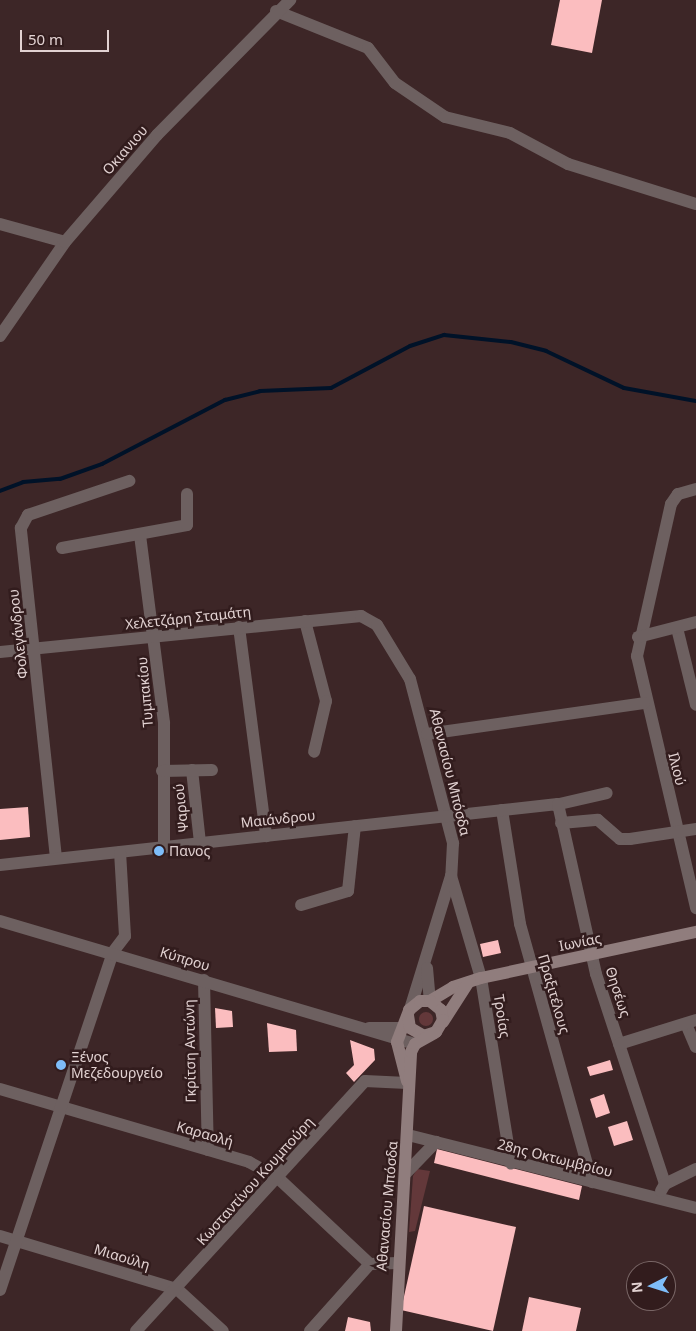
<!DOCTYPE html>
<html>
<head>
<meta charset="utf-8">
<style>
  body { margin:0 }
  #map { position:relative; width:696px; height:1331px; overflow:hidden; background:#3d2627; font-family:"Noto Sans",sans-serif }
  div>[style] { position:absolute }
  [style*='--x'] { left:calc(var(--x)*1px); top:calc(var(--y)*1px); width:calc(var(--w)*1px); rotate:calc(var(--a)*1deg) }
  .green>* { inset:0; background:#63383a }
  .round { border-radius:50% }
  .stream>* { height:4px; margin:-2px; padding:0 2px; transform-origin:2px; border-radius:2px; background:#001228 }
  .building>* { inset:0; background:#fbbdbf }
  .minor>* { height:12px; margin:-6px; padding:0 6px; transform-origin:6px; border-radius:6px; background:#6d6060 }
  .tertiary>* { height:12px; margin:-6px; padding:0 6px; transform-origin:6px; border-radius:6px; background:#6d6060 }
  .secondary>* { height:12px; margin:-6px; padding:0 6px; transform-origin:6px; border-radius:6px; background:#907d7d }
  .dots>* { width:14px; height:14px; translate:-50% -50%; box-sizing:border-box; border:2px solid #321c1d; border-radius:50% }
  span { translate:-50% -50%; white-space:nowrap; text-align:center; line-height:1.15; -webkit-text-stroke:5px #321c1d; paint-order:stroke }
  .street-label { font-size:14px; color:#e2d2d2 }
  .poi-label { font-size:14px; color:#e2d2d2 }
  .left { translate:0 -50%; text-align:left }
  .north { position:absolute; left:626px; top:1261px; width:50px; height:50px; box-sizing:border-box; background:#321c1d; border:1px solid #786565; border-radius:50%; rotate:265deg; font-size:14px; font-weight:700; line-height:20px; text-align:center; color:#e2d2d2 }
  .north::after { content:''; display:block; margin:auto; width:18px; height:22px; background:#7ebdf9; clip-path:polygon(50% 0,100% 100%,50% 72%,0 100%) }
  .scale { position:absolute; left:20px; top:30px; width:89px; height:22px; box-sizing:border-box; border:2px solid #e2d2d2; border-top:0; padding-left:6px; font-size:15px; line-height:18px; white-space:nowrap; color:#e2d2d2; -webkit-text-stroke:4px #321c1d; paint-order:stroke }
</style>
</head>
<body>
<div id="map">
  <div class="green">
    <i class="round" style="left:419px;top:1012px;width:14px;height:14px"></i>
    <i style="clip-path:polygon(417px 1169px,430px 1171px,415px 1231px,409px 1232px,413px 1176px)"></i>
  </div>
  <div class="stream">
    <i style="--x:0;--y:491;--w:25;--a:-21"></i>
    <i style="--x:23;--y:482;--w:37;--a:-5"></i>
    <i style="--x:60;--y:479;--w:45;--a:-19.7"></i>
    <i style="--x:102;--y:464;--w:139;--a:-27.5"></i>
    <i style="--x:225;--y:400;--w:36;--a:-14"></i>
    <i style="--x:260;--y:391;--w:71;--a:-2.4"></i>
    <i style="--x:331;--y:388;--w:89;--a:-28"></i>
    <i style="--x:410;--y:346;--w:36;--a:-18"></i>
    <i style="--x:444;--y:335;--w:67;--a:6"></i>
    <i style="--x:511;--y:342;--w:36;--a:14"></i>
    <i style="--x:546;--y:351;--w:86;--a:25.4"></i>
    <i style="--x:624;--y:388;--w:73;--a:10.2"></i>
  </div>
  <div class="building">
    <i style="clip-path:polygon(560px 0,602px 0,592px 53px,551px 45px)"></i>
    <i style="clip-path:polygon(28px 807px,30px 837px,0 840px,0 809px)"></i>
    <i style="clip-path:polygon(498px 940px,501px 953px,483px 957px,480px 944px)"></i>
    <i style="clip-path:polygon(215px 1008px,232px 1011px,233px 1027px,216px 1028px)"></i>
    <i style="clip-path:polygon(267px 1023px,296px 1030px,297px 1051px,269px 1052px)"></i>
    <i style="clip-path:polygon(350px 1040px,374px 1049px,375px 1060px,354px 1082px,346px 1073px,354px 1065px)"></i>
    <i style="clip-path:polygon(610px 1060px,613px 1070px,590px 1076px,587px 1067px)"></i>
    <i style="clip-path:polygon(604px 1094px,610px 1113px,596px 1118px,590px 1099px)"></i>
    <i style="clip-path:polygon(627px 1121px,633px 1140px,614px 1146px,608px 1127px)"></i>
    <i style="clip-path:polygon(437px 1149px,582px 1186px,579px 1200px,434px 1163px)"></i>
    <i style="clip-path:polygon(424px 1206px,516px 1227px,493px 1331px,401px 1310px)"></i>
    <i style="clip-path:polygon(529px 1297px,581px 1308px,576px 1331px,522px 1331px)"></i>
    <i style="clip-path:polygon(348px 1317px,370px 1322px,371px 1331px,345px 1331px)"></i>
  </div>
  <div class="minor">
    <i style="--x:276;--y:11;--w:99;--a:21.9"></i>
    <i style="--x:368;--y:48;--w:44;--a:52.4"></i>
    <i style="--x:395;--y:83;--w:60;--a:34.2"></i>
    <i style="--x:445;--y:117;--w:67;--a:13.8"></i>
    <i style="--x:510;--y:133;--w:66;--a:28.1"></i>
    <i style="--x:568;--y:164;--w:134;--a:17.4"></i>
    <i style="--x:0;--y:224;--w:67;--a:15.5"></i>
    <i style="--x:0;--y:336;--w:114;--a:-55.3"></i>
    <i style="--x:65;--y:242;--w:141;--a:-49.3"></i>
    <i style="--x:157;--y:135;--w:190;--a:-45.4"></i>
    <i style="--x:696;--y:489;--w:19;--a:164"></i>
    <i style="--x:678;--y:494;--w:12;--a:125"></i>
    <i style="--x:671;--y:504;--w:156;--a:102.6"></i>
    <i style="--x:637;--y:656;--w:259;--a:76.8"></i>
    <i style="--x:140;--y:535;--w:190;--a:82.7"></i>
    <i style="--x:164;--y:723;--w:124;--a:90"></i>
    <i style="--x:62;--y:548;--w:127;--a:-10.4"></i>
    <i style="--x:187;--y:525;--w:31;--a:-90"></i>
    <i style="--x:305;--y:621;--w:83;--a:75.3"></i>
    <i style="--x:326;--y:701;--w:52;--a:103.2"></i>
    <i style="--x:239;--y:627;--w:211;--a:82.6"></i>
    <i style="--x:677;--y:628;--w:79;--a:76.1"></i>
    <i style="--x:638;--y:637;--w:60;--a:-14.5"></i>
    <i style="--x:0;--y:652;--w:363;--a:-5.7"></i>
    <i style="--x:361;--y:616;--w:18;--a:29"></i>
    <i style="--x:377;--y:625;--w:63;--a:58.6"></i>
    <i style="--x:410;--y:679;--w:170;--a:75.3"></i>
    <i style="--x:453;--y:843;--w:33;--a:93"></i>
    <i style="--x:451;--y:876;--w:139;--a:107.1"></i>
    <i style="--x:427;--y:734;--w:219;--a:-8.1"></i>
    <i style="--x:192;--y:770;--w:73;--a:83.7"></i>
    <i style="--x:162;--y:771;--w:50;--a:-1.1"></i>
    <i style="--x:555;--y:805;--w:53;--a:-13"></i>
    <i style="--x:502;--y:810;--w:115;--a:81"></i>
    <i style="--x:520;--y:924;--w:268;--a:74.4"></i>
    <i style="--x:561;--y:823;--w:37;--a:-5"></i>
    <i style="--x:598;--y:820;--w:29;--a:41"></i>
    <i style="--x:620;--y:839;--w:10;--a:0"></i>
    <i style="--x:630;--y:839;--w:67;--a:-8.6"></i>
    <i style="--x:56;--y:858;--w:332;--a:-96.1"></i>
    <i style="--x:21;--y:528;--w:15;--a:-62"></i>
    <i style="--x:28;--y:515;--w:107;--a:-18.6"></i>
    <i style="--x:0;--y:865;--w:561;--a:-6.24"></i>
    <i style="--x:558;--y:804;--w:174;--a:77.4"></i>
    <i style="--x:596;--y:974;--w:221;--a:71.8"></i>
    <i style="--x:451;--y:876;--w:106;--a:73.6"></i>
    <i style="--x:481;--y:978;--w:188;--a:80.8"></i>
    <i style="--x:301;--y:905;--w:49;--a:-16.6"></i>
    <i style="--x:348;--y:891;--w:65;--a:-83.9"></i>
    <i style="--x:427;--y:968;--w:33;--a:85"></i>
    <i style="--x:204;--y:980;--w:170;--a:88.7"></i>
    <i style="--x:686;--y:1024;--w:25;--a:67"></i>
    <i style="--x:619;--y:1044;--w:81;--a:-17.3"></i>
    <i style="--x:0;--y:1089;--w:259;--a:16.3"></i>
    <i style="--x:249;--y:1162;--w:33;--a:29"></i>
    <i style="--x:278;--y:1178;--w:126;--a:43.1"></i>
    <i style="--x:408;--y:1135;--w:297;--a:14.2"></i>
    <i style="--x:405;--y:1174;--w:45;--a:-45.9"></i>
    <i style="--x:661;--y:1191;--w:8;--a:-60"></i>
    <i style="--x:665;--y:1184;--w:34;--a:-26"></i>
    <i style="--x:0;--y:1236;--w:185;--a:16.7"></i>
    <i style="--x:177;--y:1289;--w:62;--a:42.4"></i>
    <i style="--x:0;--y:1290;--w:356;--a:-71.5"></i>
    <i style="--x:113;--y:952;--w:20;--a:-53"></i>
    <i style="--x:125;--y:936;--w:84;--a:-93.4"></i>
    <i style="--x:310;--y:1331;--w:90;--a:-48.2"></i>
    <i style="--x:370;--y:1264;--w:27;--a:-2"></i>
  </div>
  <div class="tertiary">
    <i style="--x:0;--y:921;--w:433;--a:16.5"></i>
    <i style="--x:369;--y:1028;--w:33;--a:0"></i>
    <i style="--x:136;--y:1331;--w:339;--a:-47.5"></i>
    <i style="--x:365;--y:1081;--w:42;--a:2.7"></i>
  </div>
  <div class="secondary">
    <i style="--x:430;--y:1001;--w:27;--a:-31"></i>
    <i style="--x:453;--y:987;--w:29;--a:-18"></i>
    <i style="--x:481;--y:978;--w:220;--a:-12.1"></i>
    <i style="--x:443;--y:1022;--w:46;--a:-57.3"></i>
    <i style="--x:407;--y:1081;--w:40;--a:-104.4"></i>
    <i style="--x:397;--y:1042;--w:34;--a:-69"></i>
    <i style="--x:409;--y:1010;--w:14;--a:-39"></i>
    <i style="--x:420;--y:1001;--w:10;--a:0"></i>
    <i style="--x:430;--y:1001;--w:14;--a:39"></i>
    <i style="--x:441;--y:1010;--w:10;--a:79"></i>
    <i style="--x:443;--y:1020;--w:14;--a:120"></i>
    <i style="--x:436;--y:1032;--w:13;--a:162"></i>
    <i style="--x:424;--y:1036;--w:16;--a:-150"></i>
    <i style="--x:410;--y:1028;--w:12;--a:-99"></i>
    <i style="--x:396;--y:1331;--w:279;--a:-86.9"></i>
    <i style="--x:411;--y:1052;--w:9;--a:-63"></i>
    <i style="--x:415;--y:1044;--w:21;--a:-29"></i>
  </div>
  <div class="dots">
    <i style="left:159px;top:851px;background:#7ebdf9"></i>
    <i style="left:61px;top:1065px;background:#7ebdf9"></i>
  </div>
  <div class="street-label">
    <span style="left:125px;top:150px;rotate:-49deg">Οκιανιου</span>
    <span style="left:188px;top:618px;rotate:-6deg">Χελετζάρη Σταμάτη</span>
    <span style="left:18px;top:634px;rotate:-96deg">Φολεγάνδρου</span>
    <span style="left:145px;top:692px;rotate:-95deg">Τυμπακίου</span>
    <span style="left:677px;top:769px;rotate:76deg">Ιλιού</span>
    <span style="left:450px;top:772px;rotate:76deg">Αθανασίου Μπόσδα</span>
    <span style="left:181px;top:808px;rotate:-96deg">Ψαριού</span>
    <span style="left:278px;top:819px;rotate:-6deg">Μαιάνδρου</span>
    <span style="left:580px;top:942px;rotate:-11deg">Ιωνίας</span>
    <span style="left:185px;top:959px;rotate:17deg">Κύπρου</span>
    <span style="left:618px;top:992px;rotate:72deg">Θησέως</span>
    <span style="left:554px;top:994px;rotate:74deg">Πραξιτέλους</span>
    <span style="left:502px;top:1016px;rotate:81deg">Τροίας</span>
    <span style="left:190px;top:1051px;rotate:-91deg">Γκρίτση Αντώνη</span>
    <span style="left:205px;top:1134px;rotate:16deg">Καραολή</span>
    <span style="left:555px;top:1158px;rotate:14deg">28ης Οκτωμβρίου</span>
    <span style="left:255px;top:1181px;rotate:-48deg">Κωσταντίνου Κουμπούρη</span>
    <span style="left:387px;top:1206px;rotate:-85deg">Αθανασίου Μπόσδα</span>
    <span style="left:122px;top:1257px;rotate:17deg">Μιαούλη</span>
  </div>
  <div class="poi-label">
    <span class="left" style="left:169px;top:851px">Πανος</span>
    <span class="left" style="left:71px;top:1065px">Ξένος<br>Μεζεδουργείο</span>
  </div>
  <div class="north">N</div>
  <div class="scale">50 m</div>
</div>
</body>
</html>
